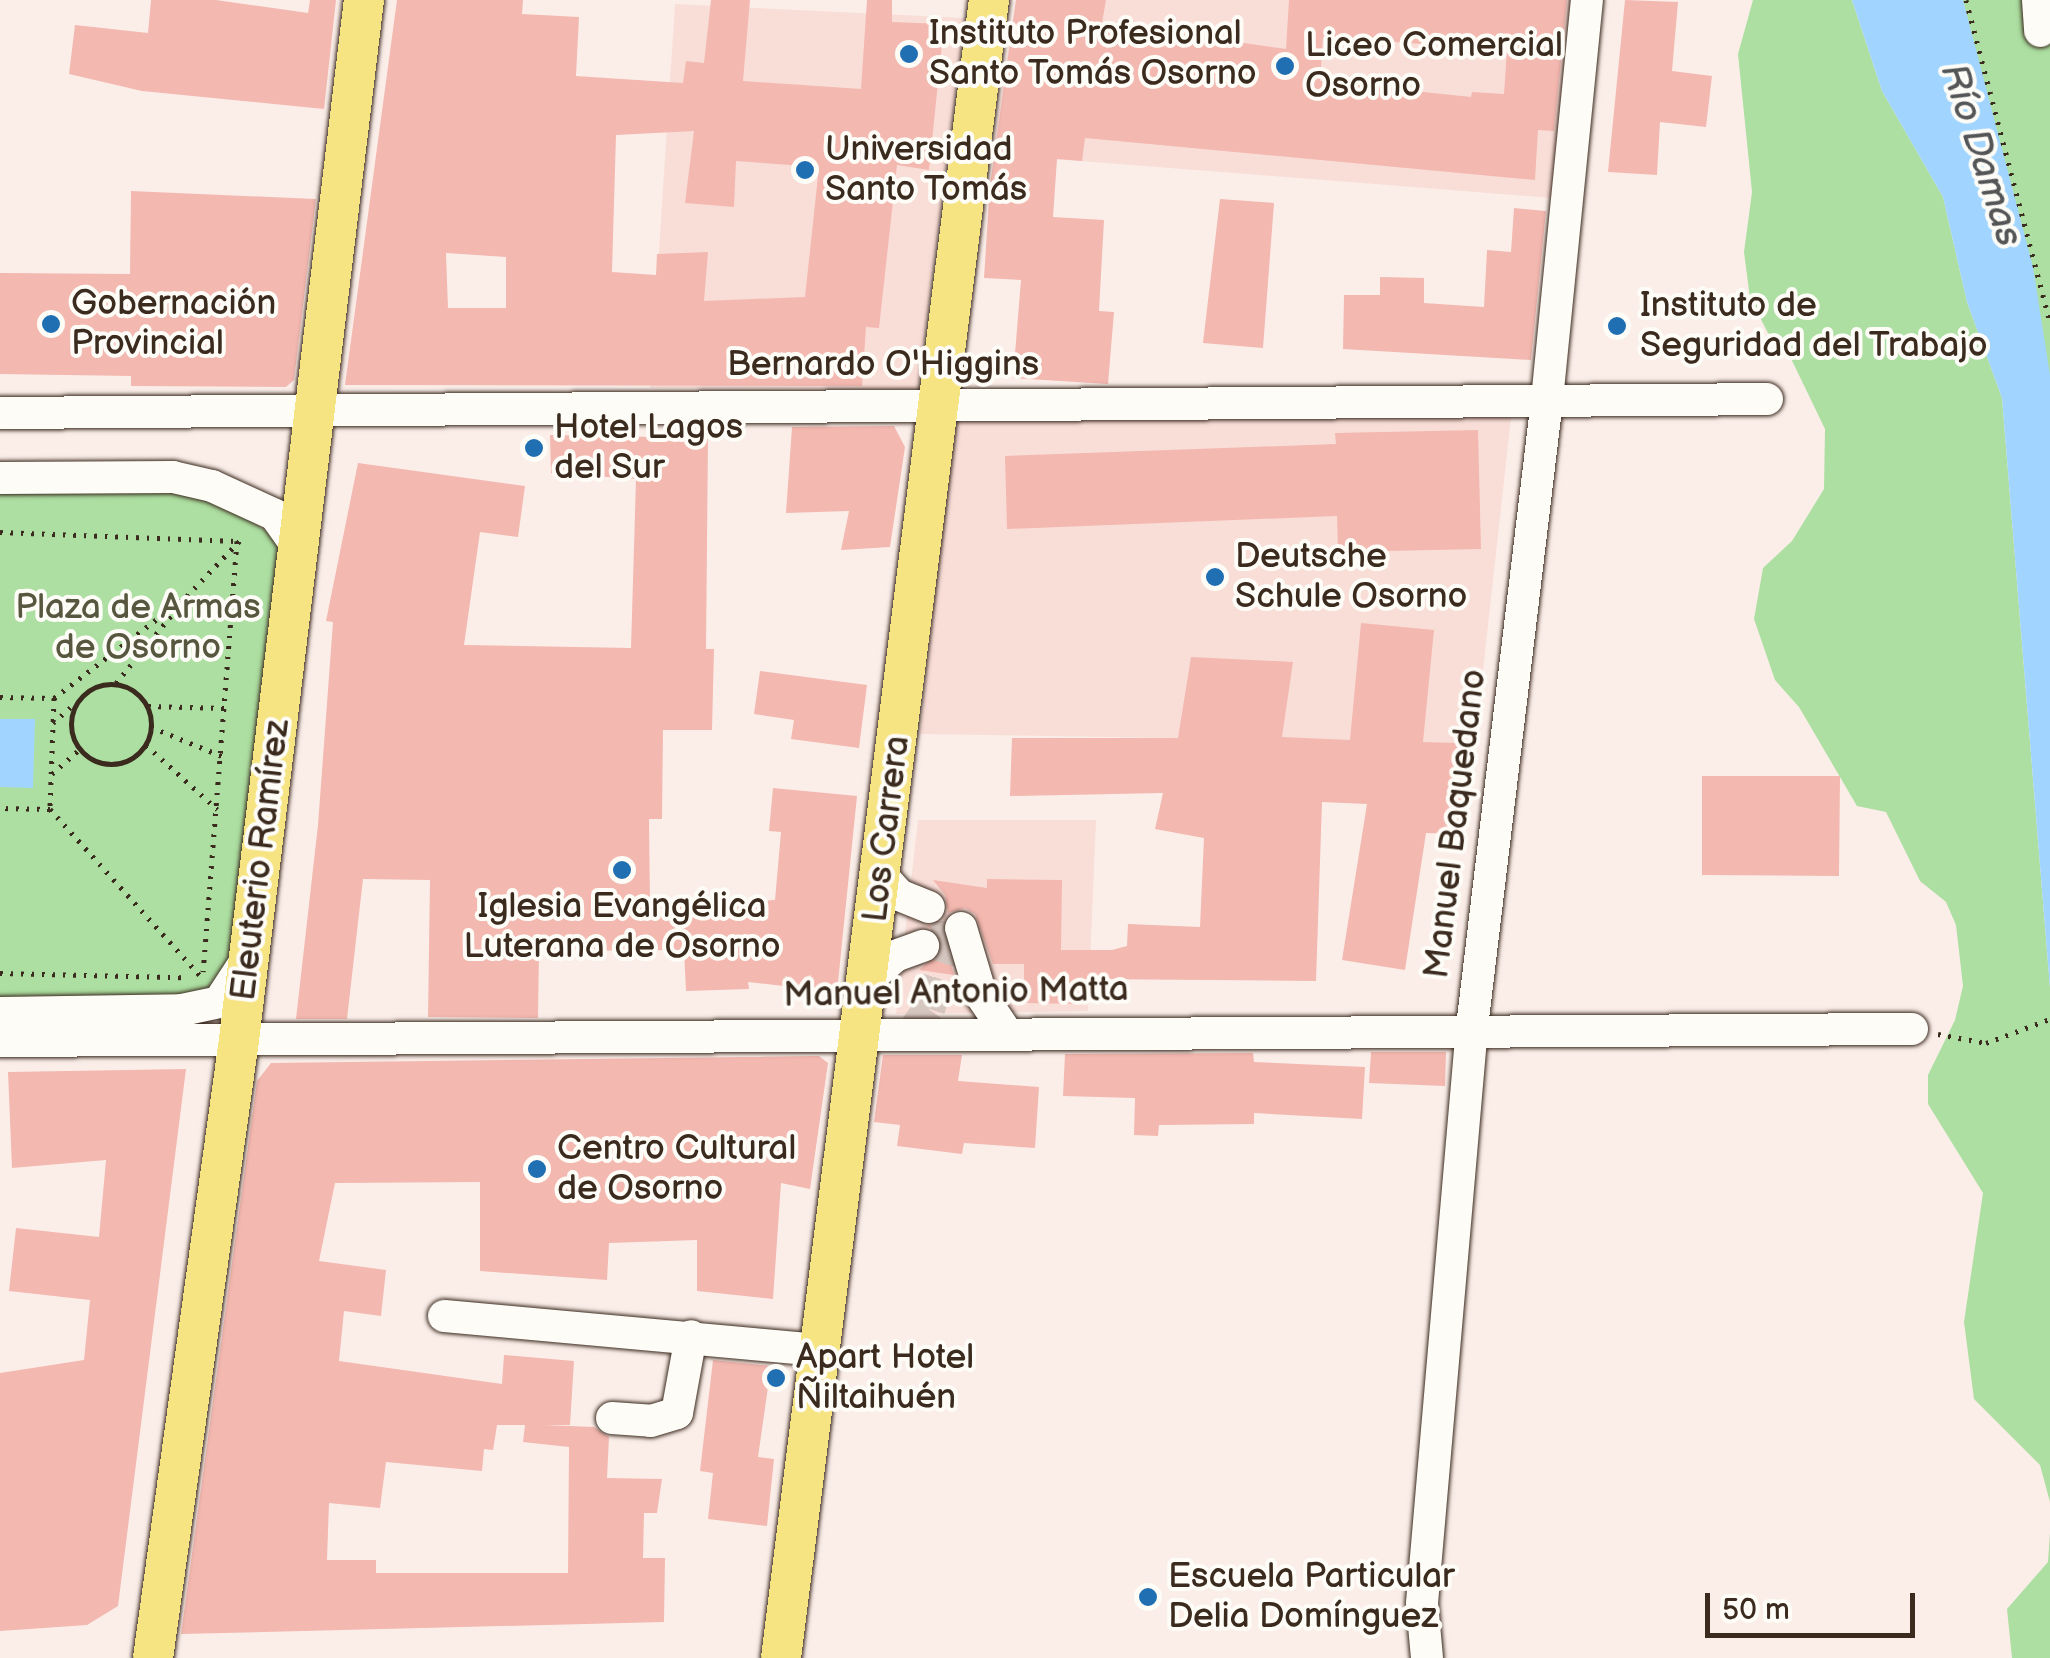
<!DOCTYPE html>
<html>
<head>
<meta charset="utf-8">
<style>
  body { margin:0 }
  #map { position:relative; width:2050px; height:1658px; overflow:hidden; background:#fbeee9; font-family:"Balsamiq Sans",sans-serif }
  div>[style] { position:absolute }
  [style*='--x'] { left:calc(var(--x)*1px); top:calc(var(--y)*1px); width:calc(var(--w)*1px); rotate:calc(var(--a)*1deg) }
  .built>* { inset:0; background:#f9ded8 }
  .green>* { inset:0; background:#acdfa1 }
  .water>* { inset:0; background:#a1d5ff }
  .building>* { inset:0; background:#f3b8b0 }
  .minor-tunnel>* { height:32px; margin-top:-16px; transform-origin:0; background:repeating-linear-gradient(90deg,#d5c7c0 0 32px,transparent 0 48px) }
  .path>* { height:5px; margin-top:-2.5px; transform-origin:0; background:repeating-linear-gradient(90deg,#3b2a1e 0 2.5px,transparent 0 10.5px) }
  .path>.ring { margin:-2.5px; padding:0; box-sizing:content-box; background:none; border:5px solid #3b2a1e; border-radius:50% }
  .roads { filter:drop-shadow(0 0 2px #3b2a1e) drop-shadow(0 0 2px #3b2a1e) }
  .minor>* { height:32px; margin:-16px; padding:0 16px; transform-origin:16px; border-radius:16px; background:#fdfcf7 }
  .major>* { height:40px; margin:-20px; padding:0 20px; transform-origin:20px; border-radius:20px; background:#f6e381 }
  .dots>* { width:28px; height:28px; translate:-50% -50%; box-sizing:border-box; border:5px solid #fdfcf7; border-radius:50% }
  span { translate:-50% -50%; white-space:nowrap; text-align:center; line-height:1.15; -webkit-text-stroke:8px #fdfcf7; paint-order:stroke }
  .poi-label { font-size:35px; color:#3b2a1e }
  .left { translate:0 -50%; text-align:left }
  .street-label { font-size:35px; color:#3b2a1e }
  .park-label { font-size:35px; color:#57573f }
  .water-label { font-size:38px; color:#545556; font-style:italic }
  .scale { position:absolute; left:1705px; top:1593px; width:210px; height:45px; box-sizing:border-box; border:5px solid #3b2a1e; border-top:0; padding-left:12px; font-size:30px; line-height:35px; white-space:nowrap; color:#3b2a1e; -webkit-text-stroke:8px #fdfcf7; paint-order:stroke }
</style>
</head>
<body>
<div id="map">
  <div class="built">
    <i style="clip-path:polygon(1016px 0,1571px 0,1552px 198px,992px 154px)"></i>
    <i style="clip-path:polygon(675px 4px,965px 18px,918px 389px,650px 388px)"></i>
    <i style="clip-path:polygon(1512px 409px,1475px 743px,920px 734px,954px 420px)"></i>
    <i style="clip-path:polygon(918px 820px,1096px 820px,1088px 1011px,896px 1014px)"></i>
  </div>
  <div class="green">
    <i style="clip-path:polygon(1753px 0,1852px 0,1882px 91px,1943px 197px,1967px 302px,2002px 398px,2050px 988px,2050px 1502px,2040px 1465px,1974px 1399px,1964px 1322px,1983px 1193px,1928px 1104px,1928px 1075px,1955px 1020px,1963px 986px,1956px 925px,1946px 902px,1920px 881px,1886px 812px,1857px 806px,1799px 707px,1775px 680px,1754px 619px,1763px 568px,1792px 541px,1824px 489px,1825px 429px,1783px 342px,1768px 333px,1750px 298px,1744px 252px,1752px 192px,1738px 54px)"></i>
    <i style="clip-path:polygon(1963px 0,2050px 0,2050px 394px,1973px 42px)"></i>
    <i style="clip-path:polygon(195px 488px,272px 534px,283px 552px,241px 962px,212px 993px,0 1000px,0 491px)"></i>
    <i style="clip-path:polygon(2050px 1533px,2050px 1658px,2012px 1658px,2007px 1609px,2048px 1562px)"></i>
  </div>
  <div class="water">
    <i style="clip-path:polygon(1852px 0,1963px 0,2033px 267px,2050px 375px,2050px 988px,2002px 398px,1967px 302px,1943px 197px,1882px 91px)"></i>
    <i style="clip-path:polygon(0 719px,35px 719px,33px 788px,0 787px)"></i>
  </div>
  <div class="building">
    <i style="clip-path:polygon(151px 0,216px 0,308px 13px,310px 0,336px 0,324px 109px,142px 91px,69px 74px,75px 25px,148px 33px)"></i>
    <i style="clip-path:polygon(evenodd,397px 0,523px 0,522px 14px,579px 17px,576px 76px,683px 83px,686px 61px,704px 63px,711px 0,750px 0,743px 81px,861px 89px,867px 0,892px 0,892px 22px,944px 24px,929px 170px,897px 165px,879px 328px,866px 327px,862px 386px,345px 385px,397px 0,694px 131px,685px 203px,734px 207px,736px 161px,819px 167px,805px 297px,704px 301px,708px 252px,657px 254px,656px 275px,612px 272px,616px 135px,694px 131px,397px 0,446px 253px,506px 257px,506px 308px,448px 308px,446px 253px)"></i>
    <i style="clip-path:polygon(evenodd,1016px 0,1106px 0,1102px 23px,1286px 49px,1289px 0,1567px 0,1554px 131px,1538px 130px,1535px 180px,1085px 138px,1082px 161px,1057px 159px,1053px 217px,1104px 220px,1099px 311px,1114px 312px,1108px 384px,1013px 378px,1021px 280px,984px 278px,990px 185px,1016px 0,1323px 37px,1507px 50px,1504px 94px,1472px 92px,1471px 97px,1320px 81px,1323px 37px)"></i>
    <i style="clip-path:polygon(1625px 0,1678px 2px,1672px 71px,1712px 76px,1706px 127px,1660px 122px,1657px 175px,1608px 172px)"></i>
    <i style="clip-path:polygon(131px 191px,316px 199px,294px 380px,286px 387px,131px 386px,131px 376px,0 374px,0 273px,130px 274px)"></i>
    <i style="clip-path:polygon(1220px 199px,1274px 203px,1263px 348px,1203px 343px)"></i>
    <i style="clip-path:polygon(1514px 208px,1546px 211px,1531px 360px,1343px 349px,1344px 295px,1380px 295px,1380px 277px,1424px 278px,1424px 303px,1484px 307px,1487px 250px,1511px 252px)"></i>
    <i style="clip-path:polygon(894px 426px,905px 447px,890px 547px,841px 550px,849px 511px,786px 513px,792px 427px)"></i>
    <i style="clip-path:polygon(1478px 430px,1481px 549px,1338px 552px,1337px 516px,1007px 529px,1005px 456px,1336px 444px,1335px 433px)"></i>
    <i style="clip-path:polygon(550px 435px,708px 438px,706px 649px,714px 649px,712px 730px,663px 730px,662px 819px,649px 819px,650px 907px,775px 900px,781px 832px,769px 831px,773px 788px,857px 796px,837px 992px,748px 982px,749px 989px,686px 991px,684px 950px,539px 951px,538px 1018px,428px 1017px,430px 880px,363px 879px,347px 1019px,296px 1019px,318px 825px,333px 622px,326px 621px,358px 463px,525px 486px,518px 537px,480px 532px,464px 645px,631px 648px,636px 479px,551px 473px)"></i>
    <i style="clip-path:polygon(1361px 623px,1434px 630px,1423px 742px,1465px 743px,1462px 834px,1426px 833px,1405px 970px,1342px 960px,1367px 804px,1322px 802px,1316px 981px,1084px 979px,1084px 1004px,1024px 1003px,1024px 964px,993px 964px,975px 914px,965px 908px,948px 913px,945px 895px,933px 880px,987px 888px,987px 879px,1062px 880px,1061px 950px,1112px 950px,1127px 946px,1128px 924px,1200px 927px,1204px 838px,1155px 829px,1163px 793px,1010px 796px,1012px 738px,1178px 738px,1191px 657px,1293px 662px,1282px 737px,1350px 740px)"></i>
    <i style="clip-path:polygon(760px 671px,867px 685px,859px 748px,791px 739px,794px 720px,754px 714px)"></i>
    <i style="clip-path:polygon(1702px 776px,1840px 776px,1839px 876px,1702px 875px)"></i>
    <i style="clip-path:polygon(942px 922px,942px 934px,954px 975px,919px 970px,943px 949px,937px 931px,926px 926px)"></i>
    <i style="clip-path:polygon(1371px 1052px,1446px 1052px,1445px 1086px,1369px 1083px)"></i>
    <i style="clip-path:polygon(1253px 1053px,1254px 1062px,1365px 1067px,1362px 1119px,1254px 1113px,1254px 1124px,1159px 1125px,1158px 1136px,1134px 1135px,1135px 1098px,1063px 1096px,1065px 1054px)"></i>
    <i style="clip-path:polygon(883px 1055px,962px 1055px,958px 1081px,1039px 1087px,1035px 1148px,964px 1143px,962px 1154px,897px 1146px,900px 1125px,874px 1122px)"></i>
    <i style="clip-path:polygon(evenodd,819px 1056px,828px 1063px,810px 1189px,781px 1183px,773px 1299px,697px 1291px,697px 1240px,609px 1243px,607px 1280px,480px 1271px,480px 1182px,335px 1183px,319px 1261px,386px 1270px,381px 1316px,344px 1311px,339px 1361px,502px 1384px,504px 1355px,574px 1361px,570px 1425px,544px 1425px,594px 1427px,609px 1437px,607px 1478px,662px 1479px,657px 1513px,644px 1513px,643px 1558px,665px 1558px,664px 1622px,181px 1634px,257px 1081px,271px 1063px,819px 1056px,497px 1425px,525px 1425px,523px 1442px,569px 1447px,568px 1573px,376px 1573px,376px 1560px,327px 1560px,329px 1503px,380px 1508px,386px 1462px,482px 1471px,484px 1449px,493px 1450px,497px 1425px)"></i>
    <i style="clip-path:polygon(186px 1069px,118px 1606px,87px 1625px,0 1631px,0 1373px,84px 1360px,90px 1300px,9px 1291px,16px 1228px,99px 1237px,106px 1160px,12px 1168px,8px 1072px)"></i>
    <i style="clip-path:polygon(713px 1360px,771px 1366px,758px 1457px,774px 1459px,767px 1526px,708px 1519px,713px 1473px,700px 1471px)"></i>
  </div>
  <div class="minor-tunnel">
    <i style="--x:912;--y:1033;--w:29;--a:-55"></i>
    <i style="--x:929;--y:1009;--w:59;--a:-72.2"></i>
    <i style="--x:947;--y:953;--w:38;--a:-90"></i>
  </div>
  <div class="path">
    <i style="--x:1966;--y:0;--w:334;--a:75.4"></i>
    <i style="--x:0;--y:532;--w:237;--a:2.2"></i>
    <i style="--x:237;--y:541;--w:432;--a:94.5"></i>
    <i style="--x:116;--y:683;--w:99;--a:-50.7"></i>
    <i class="ring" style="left:71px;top:684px;width:75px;height:75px"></i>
    <i style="--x:0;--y:697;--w:54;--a:1.1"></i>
    <i style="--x:54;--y:698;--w:111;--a:92.1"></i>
    <i style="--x:50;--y:809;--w:50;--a:-178.9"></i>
    <i style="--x:54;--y:698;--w:168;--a:-37.5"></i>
    <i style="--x:187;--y:596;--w:84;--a:-46.4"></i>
    <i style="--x:148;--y:706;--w:77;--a:1.5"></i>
    <i style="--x:53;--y:723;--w:28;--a:-42"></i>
    <i style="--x:151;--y:727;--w:77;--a:22.2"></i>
    <i style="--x:146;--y:745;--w:96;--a:42"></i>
    <i style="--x:52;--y:774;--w:38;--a:-42"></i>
    <i style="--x:50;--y:809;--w:227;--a:48"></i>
    <i style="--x:0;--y:973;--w:182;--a:1.3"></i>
    <i style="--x:1938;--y:1034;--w:49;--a:10.6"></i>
    <i style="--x:1986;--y:1043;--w:68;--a:-20.6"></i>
  </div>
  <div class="roads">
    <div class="minor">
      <i style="--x:2038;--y:0;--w:31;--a:86"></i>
      <i style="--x:0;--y:413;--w:1767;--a:-0.45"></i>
      <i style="--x:0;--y:478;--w:173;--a:-0.3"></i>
      <i style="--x:173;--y:477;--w:40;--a:13"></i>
      <i style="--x:212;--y:486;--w:69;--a:24.7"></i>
      <i style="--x:275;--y:515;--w:42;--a:54.8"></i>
      <i style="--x:881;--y:875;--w:27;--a:48"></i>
      <i style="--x:899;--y:895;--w:32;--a:22"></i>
      <i style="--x:961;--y:928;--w:70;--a:73.4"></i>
      <i style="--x:981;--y:995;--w:45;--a:56"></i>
      <i style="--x:868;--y:979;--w:35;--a:-40"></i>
      <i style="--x:895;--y:956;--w:30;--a:-20"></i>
      <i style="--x:0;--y:1013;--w:182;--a:-0.9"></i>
      <i style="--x:182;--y:1010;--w:38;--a:-12"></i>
      <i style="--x:219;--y:1002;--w:55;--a:-56.9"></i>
      <i style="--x:0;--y:1041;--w:1912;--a:-0.36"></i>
      <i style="--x:444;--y:1316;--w:379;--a:5.2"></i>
      <i style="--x:612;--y:1418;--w:39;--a:4"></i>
      <i style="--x:651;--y:1421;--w:27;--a:-17"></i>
      <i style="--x:677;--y:1413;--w:78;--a:-79.7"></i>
      <i style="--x:1427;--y:1658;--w:55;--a:-95.2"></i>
      <i style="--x:1422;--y:1603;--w:578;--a:-85.04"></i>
      <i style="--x:1472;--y:1027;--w:631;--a:-83.18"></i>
      <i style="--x:1547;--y:400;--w:402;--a:-84.3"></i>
    </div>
    <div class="major">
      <i style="--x:153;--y:1658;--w:624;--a:-82.08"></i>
      <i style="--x:239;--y:1040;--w:1047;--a:-83.15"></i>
      <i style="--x:781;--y:1658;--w:1671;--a:-82.85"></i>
    </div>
  </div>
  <div class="dots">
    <i style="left:909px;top:54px;background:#1f6fb2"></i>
    <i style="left:1285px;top:66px;background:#1f6fb2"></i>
    <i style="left:805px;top:170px;background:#1f6fb2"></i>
    <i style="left:51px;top:324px;background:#1f6fb2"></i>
    <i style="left:1617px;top:326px;background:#1f6fb2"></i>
    <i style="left:534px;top:448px;background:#1f6fb2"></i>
    <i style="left:1215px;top:577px;background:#1f6fb2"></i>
    <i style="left:622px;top:870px;background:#1f6fb2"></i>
    <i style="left:537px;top:1169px;background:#1f6fb2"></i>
    <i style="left:776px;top:1378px;background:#1f6fb2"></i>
    <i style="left:1148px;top:1597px;background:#1f6fb2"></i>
  </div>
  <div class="poi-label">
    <span class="left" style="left:929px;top:54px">Instituto Profesional<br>Santo Tomás Osorno</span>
    <span class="left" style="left:1305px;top:66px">Liceo Comercial<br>Osorno</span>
    <span class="left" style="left:825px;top:170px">Universidad<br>Santo Tomás</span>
    <span class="left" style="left:71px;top:324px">Gobernación<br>Provincial</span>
    <span class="left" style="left:1640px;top:326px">Instituto de<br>Seguridad del Trabajo</span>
    <span class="left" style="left:554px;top:448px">Hotel Lagos<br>del Sur</span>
    <span class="left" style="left:1235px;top:577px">Deutsche<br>Schule Osorno</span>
    <span style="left:622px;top:927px">Iglesia Evangélica<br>Luterana de Osorno</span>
    <span class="left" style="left:557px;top:1169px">Centro Cultural<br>de Osorno</span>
    <span class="left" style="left:796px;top:1378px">Apart Hotel<br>Ñiltaihuén</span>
    <span class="left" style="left:1168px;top:1597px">Escuela Particular<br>Delia Domínguez</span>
  </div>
  <div class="street-label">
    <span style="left:883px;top:365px">Bernardo O'Higgins</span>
    <span style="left:1456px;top:824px;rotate:-83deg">Manuel Baquedano</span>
    <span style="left:887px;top:829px;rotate:-83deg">Los Carrera</span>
    <span style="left:261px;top:860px;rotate:-83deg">Eleuterio Ramírez</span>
    <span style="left:956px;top:993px;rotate:-1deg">Manuel Antonio Matta</span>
  </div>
  <div class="park-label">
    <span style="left:138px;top:628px">Plaza de Armas<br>de Osorno</span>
  </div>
  <div class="water-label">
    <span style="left:1981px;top:155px;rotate:72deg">Río Damas</span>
  </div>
  <div class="scale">50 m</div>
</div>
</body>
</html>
